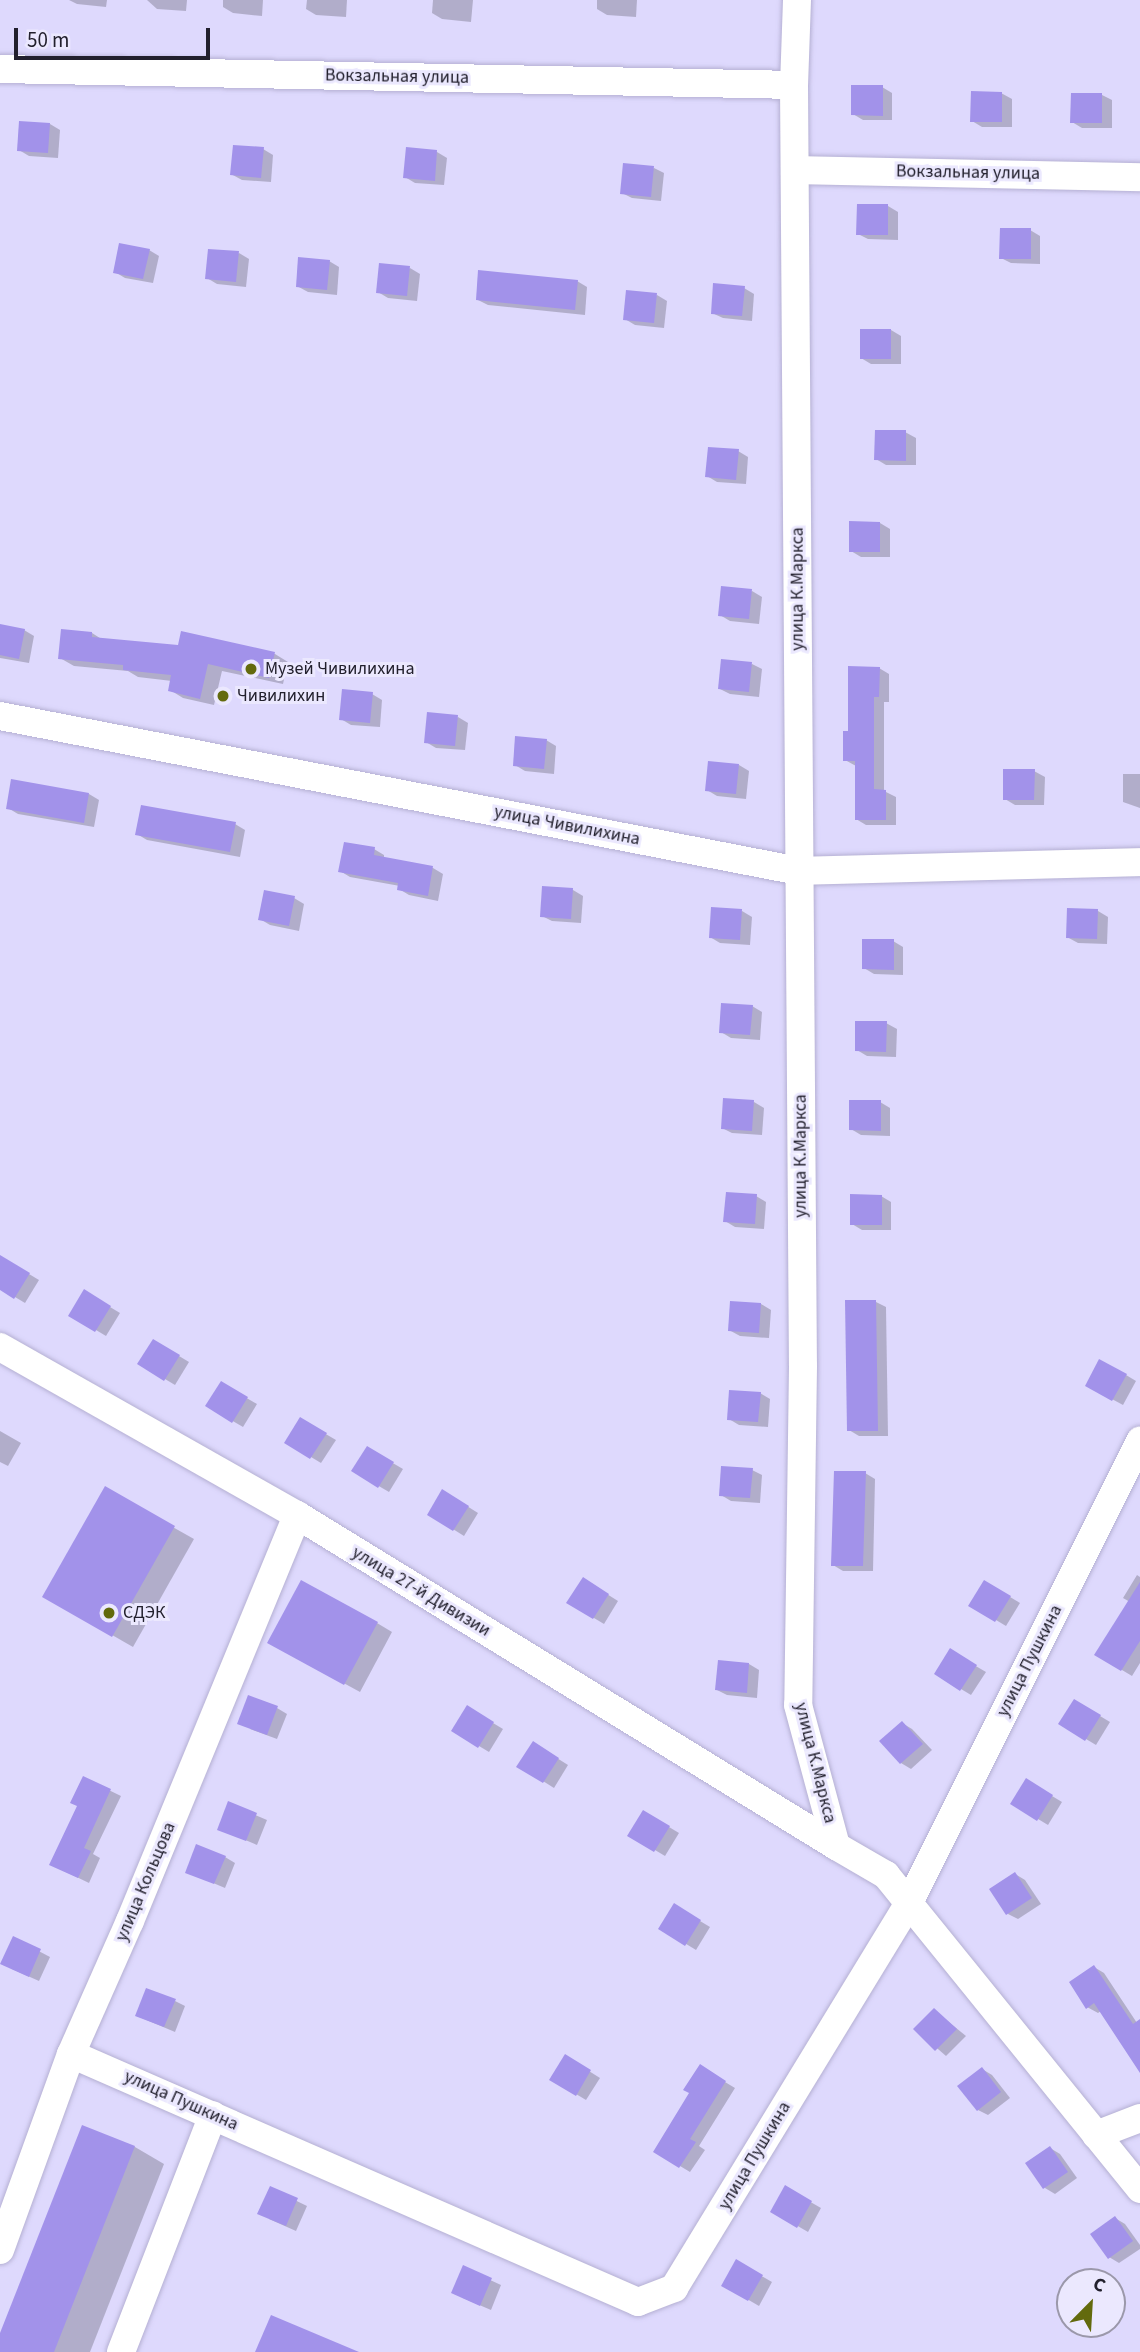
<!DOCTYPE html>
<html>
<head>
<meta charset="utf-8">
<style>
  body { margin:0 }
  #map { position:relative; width:1140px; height:2352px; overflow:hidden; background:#ded9fd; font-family:"Source Sans 3",sans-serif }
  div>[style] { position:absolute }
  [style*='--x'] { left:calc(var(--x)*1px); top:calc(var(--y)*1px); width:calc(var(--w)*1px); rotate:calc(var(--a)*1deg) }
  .shadow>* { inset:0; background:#0003 }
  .building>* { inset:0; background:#a292ea }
  .roads { filter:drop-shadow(0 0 2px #b5b0d3) drop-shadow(0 0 2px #b5b0d3) }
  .minor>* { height:28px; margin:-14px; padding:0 14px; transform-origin:14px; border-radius:14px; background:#fff }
  .dots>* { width:19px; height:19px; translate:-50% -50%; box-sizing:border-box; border:4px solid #ebe8fe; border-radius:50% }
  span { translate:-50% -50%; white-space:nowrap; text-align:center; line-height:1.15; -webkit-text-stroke:6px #ebe8fe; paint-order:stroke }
  .street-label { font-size:18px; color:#22202d }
  .poi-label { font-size:18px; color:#22202d }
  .left { translate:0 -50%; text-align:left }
  .north { position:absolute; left:1056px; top:2268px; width:70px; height:70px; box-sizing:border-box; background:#ebe8fe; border:2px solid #9b98aa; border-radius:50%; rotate:24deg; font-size:19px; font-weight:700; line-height:28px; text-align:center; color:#22202d }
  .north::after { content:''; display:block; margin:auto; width:24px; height:32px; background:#636a0d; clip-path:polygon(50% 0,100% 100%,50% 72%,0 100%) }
  .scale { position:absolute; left:14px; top:28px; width:196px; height:32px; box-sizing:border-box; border:4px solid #22202d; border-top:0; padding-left:9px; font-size:21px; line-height:24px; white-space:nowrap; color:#22202d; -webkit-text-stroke:5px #ebe8fe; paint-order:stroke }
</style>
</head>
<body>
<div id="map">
  <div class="shadow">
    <i style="clip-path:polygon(69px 0,107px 0,106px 7px,77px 4px)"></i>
    <i style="clip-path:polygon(147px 0,187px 0,186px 11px,157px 9px)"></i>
    <i style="clip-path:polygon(223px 0,263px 0,262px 16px,233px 13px,223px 7px)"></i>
    <i style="clip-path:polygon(307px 0,347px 0,346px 17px,316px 15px,306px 9px)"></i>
    <i style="clip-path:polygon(433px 0,473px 0,471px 22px,442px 19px,432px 13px)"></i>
    <i style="clip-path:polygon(597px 0,637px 0,636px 17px,607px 15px,597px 9px)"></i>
    <i style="clip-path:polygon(882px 87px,892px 93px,892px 120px,863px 120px,853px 114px)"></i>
    <i style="clip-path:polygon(1001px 93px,1012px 99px,1012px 127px,982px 127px,972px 121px)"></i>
    <i style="clip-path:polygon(1102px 95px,1112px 100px,1112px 128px,1082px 128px,1072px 122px)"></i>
    <i style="clip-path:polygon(50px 124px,60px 130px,58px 158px,29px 156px,19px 150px)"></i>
    <i style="clip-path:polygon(263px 149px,273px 155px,271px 182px,242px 180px,231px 174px)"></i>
    <i style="clip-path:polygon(408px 149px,437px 152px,447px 158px,444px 185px,415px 183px,405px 177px)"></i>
    <i style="clip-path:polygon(654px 168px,664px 173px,661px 201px,632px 198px,622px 193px)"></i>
    <i style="clip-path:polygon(888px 206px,898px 212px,898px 240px,868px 239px,858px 234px)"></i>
    <i style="clip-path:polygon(1030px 230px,1040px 236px,1040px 264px,1011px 263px,1001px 258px)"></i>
    <i style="clip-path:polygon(149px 250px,159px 256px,153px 283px,125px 278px,115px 272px)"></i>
    <i style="clip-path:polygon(239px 253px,249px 259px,246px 287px,217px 284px,207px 278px)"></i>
    <i style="clip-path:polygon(329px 261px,339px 267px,337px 295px,308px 292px,297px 286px)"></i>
    <i style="clip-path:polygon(410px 268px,420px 274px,417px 301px,388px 298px,378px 292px)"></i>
    <i style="clip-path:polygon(577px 281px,587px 287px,585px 315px,488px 305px,478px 300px)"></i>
    <i style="clip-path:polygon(744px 288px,754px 294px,752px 321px,723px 318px,712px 313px)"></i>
    <i style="clip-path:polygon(657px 295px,667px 301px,664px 328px,635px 325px,625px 319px)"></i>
    <i style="clip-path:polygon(891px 330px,901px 336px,901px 364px,871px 364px,861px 358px)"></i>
    <i style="clip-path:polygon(905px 432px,916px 438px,916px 465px,886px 465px,876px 459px)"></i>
    <i style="clip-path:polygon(738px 451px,748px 457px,746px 484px,717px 482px,707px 476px)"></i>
    <i style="clip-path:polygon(880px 523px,890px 529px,890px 557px,861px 557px,851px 551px)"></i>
    <i style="clip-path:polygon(752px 591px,762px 597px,759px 624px,730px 621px,720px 615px)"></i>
    <i style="clip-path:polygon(0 626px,24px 630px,34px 636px,29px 663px,0 658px)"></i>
    <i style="clip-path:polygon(92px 633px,103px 640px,180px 647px,183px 633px,275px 654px,288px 662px,283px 684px,222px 671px,214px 705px,183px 698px,170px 690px,172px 681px,138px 677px,128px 671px,74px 666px,60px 658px)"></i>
    <i style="clip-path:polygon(752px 664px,762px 669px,759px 697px,730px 694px,720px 689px)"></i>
    <i style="clip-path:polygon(879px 668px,889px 674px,889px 702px,884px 702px,884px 791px,896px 797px,896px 825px,866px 825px,856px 819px,856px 766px,845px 760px,850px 733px)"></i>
    <i style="clip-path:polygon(372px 694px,382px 700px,380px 727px,351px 725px,341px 719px)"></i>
    <i style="clip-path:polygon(458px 717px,468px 723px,465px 750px,436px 748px,426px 742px)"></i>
    <i style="clip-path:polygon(546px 740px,556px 746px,554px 774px,525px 771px,515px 765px)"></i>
    <i style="clip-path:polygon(739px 765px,749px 771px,746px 799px,717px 796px,707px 790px)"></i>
    <i style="clip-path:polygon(1034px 771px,1045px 777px,1044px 805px,1015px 805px,1005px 799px)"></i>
    <i style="clip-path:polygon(1123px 774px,1140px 774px,1140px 808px,1123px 802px)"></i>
    <i style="clip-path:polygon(89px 794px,99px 800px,94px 827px,18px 814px,8px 808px)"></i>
    <i style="clip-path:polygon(235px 824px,245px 830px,240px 857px,147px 840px,137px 834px)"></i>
    <i style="clip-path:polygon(374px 849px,384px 855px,384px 858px,433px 868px,443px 874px,438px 901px,409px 895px,399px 889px,400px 886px,350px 877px,340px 871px)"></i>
    <i style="clip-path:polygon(544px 888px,573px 890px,583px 896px,581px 923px,552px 921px,542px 916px)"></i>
    <i style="clip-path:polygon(294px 898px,304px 904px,299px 931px,270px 925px,260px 919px)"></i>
    <i style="clip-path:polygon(1069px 910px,1098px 911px,1108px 917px,1107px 944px,1078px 943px,1067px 937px)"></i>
    <i style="clip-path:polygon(742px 911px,752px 917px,750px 945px,720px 943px,710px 937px)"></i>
    <i style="clip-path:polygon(893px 941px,903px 947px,903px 975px,874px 974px,864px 968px)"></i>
    <i style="clip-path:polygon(752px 1006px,762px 1012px,760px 1040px,731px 1038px,721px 1032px)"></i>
    <i style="clip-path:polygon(886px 1023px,897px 1029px,896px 1057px,867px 1056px,857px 1050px)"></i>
    <i style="clip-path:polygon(754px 1102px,764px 1108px,762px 1135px,732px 1133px,722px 1128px)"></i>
    <i style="clip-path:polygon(880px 1102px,890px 1108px,890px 1136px,861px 1135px,851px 1129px)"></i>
    <i style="clip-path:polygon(756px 1196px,766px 1202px,764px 1229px,735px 1227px,725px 1221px)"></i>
    <i style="clip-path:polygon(881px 1196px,891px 1202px,891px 1230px,862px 1230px,852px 1224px)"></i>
    <i style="clip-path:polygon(4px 1259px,39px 1280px,25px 1303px,0 1288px,0 1265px)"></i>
    <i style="clip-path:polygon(85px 1292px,120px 1313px,106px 1336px,71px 1315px)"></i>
    <i style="clip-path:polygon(732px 1302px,761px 1304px,771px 1310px,769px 1338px,740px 1336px,729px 1330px)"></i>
    <i style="clip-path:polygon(876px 1302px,886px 1307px,888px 1436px,859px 1436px,849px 1430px)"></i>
    <i style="clip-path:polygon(154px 1341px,189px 1362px,175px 1385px,140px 1364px)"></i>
    <i style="clip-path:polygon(1126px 1375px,1136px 1381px,1123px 1405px,1097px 1391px)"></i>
    <i style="clip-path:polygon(221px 1383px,257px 1404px,243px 1427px,207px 1406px)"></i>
    <i style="clip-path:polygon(760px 1393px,770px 1399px,768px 1427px,739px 1425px,729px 1419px)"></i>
    <i style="clip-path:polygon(300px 1419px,336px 1440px,321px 1463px,286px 1442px)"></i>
    <i style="clip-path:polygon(0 1431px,21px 1443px,8px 1466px,0 1462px)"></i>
    <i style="clip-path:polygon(367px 1448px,403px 1469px,389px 1492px,353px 1471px)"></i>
    <i style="clip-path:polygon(752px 1470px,762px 1475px,760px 1503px,731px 1501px,721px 1495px)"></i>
    <i style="clip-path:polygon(865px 1473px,875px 1479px,873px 1571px,843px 1571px,833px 1565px)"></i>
    <i style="clip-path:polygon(105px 1489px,194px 1539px,133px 1647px,44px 1596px)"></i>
    <i style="clip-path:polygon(443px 1491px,478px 1513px,464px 1536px,429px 1514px)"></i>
    <i style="clip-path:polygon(1137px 1575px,1140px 1577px,1140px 1663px,1132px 1676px,1097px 1655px,1130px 1602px,1123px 1598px)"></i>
    <i style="clip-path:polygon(583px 1579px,618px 1601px,604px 1624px,569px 1603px)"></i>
    <i style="clip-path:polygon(985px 1582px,1020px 1603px,1006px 1626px,971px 1605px)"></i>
    <i style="clip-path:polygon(377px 1623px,392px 1632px,360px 1692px,285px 1651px)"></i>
    <i style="clip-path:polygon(950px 1651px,986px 1672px,971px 1695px,936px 1674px)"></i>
    <i style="clip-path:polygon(749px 1664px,759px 1670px,757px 1698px,727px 1695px,717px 1690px)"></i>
    <i style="clip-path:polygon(1075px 1701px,1110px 1722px,1096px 1745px,1061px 1724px)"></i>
    <i style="clip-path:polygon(277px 1708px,287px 1714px,277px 1739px,250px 1729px)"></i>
    <i style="clip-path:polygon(468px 1708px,503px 1729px,489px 1752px,454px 1731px)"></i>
    <i style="clip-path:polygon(902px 1723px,912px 1729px,932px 1750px,911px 1769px,901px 1763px)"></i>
    <i style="clip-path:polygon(533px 1743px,568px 1765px,554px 1788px,519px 1766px)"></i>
    <i style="clip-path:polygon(84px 1778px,121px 1796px,93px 1854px,100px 1858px,89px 1883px,62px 1870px)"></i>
    <i style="clip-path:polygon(1027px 1781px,1062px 1802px,1048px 1825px,1013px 1804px)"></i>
    <i style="clip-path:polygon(229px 1804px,267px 1820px,257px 1845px,219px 1829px)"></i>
    <i style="clip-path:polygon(644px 1812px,679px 1833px,665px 1856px,630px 1835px)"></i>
    <i style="clip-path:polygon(225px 1857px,235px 1863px,225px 1888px,187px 1872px)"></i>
    <i style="clip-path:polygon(1015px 1874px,1025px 1880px,1041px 1904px,1018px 1919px,1008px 1914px)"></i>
    <i style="clip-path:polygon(675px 1906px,710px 1927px,696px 1950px,660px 1928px)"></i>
    <i style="clip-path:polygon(14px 1938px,50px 1957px,39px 1981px,12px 1969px)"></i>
    <i style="clip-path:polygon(1094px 1967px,1104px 1973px,1137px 2023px,1140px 2022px,1140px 2064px,1101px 2011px,1098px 2013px,1087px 2007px)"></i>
    <i style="clip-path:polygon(175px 2001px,185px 2006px,175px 2032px,137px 2016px)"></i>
    <i style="clip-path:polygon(934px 2010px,966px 2036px,946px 2056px,915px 2029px)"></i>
    <i style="clip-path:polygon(565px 2056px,600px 2078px,586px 2100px,551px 2079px)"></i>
    <i style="clip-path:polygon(700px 2067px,735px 2088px,699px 2146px,705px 2150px,690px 2172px,655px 2151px,691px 2093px)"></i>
    <i style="clip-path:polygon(982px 2069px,992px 2075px,1010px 2098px,988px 2115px,978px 2110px)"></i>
    <i style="clip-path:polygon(83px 2127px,135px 2147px,164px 2164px,90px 2352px,0 2352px,0 2338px)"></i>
    <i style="clip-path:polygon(1050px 2148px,1060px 2154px,1077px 2178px,1055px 2194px,1045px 2188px)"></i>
    <i style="clip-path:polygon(270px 2188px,307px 2206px,296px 2231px,269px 2219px)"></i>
    <i style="clip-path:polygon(786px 2188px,821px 2208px,808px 2232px,772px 2211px)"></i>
    <i style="clip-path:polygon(1115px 2218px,1125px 2224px,1140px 2245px,1140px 2249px,1119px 2263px,1109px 2257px)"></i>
    <i style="clip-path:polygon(737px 2262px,772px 2282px,759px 2306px,723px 2285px)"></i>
    <i style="clip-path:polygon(464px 2268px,501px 2285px,491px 2310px,463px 2298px)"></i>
  </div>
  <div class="building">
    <i style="clip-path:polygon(851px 85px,883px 85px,883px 116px,851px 115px)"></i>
    <i style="clip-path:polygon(971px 91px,1002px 92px,1002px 122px,970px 122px)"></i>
    <i style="clip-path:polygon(1071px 93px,1102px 93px,1102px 123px,1070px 123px)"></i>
    <i style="clip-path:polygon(19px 121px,50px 123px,48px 153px,17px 151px)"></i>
    <i style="clip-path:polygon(233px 145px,264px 147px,261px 178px,230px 175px)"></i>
    <i style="clip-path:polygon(406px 147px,437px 150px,435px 181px,403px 178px)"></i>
    <i style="clip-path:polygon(623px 163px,654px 166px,651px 197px,620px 194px)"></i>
    <i style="clip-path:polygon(857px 204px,888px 204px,888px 235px,856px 235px)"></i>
    <i style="clip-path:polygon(1000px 228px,1031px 228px,1031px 259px,999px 259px)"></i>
    <i style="clip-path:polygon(119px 243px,150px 249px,143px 279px,113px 273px)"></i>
    <i style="clip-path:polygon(208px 249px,239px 251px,236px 282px,205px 279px)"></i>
    <i style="clip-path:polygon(298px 257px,330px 260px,327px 290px,296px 287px)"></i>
    <i style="clip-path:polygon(379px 263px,410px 266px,407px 296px,376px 293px)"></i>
    <i style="clip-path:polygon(478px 270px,578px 280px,575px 310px,476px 300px)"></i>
    <i style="clip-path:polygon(713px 283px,745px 286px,742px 316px,711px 314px)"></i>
    <i style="clip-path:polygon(626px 290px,657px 293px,654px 323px,623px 320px)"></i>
    <i style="clip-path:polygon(860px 329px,891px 329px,891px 359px,860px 359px)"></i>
    <i style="clip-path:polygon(875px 430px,906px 430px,906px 461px,874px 460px)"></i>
    <i style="clip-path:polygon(708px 447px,739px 449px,736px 480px,705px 477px)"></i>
    <i style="clip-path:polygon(849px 521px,880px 522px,880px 552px,849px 552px)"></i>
    <i style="clip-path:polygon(721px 586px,752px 589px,749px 619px,718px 616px)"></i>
    <i style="clip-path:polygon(0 624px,25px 629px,19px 659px,0 655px)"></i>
    <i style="clip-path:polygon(61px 629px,92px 632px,92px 637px,178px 645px,181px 631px,275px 652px,269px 678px,208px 664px,200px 699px,168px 691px,171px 675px,123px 670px,123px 665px,58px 659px)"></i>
    <i style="clip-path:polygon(721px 659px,752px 662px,749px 692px,718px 689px)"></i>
    <i style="clip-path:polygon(848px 666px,880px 667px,879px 697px,874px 697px,874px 789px,886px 790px,886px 820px,855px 820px,855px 761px,843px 761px,843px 731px,848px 731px)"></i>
    <i style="clip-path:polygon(342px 689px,373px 692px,370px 723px,339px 720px)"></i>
    <i style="clip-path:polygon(427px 712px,458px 715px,455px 746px,424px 743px)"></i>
    <i style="clip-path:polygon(515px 736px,547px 739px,544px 769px,513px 766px)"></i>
    <i style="clip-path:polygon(708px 761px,739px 764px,736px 794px,705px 791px)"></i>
    <i style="clip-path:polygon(1003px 769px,1035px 769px,1034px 800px,1003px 800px)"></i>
    <i style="clip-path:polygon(11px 779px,89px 793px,84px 823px,6px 809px)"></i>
    <i style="clip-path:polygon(141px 805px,236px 822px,230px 852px,135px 835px)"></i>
    <i style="clip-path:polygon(344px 842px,375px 847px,374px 855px,433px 866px,428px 896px,397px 890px,398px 883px,338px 872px)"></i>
    <i style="clip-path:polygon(542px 886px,573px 888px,571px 919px,540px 917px)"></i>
    <i style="clip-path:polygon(264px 890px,295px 896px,289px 926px,258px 920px)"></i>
    <i style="clip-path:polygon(711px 907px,742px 909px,740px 940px,709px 938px)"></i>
    <i style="clip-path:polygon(1067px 908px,1098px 909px,1097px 939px,1066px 938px)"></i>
    <i style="clip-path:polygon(862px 939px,894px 939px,894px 970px,862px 969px)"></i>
    <i style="clip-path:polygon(721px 1003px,753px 1005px,750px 1035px,719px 1033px)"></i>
    <i style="clip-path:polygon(855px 1021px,887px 1021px,886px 1052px,855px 1051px)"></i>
    <i style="clip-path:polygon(723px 1098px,754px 1100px,752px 1131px,721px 1129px)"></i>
    <i style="clip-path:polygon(849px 1100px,881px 1100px,881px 1131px,849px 1130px)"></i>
    <i style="clip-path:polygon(726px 1192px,757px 1194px,755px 1224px,723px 1222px)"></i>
    <i style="clip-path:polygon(850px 1194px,882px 1195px,882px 1225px,850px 1225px)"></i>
    <i style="clip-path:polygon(0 1255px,30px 1273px,14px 1299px,0 1290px)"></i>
    <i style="clip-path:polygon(84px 1289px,111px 1306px,95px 1332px,68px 1316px)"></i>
    <i style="clip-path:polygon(845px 1300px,876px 1300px,878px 1431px,847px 1431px)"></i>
    <i style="clip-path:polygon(730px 1301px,761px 1303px,759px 1333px,728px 1331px)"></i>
    <i style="clip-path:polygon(153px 1339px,180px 1355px,164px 1381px,137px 1364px)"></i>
    <i style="clip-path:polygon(1099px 1359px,1127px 1374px,1112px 1401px,1085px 1386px)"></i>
    <i style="clip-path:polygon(221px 1381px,248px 1397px,232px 1423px,205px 1406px)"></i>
    <i style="clip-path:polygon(729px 1390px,761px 1392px,758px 1422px,727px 1420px)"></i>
    <i style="clip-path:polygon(300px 1417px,327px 1433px,310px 1459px,284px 1443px)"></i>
    <i style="clip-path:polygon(367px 1446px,394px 1462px,378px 1488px,351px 1471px)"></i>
    <i style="clip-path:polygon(721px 1466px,753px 1468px,750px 1498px,719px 1496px)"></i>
    <i style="clip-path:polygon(834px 1471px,866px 1471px,863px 1566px,831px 1566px)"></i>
    <i style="clip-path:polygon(105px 1486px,175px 1526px,112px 1637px,42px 1597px)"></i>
    <i style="clip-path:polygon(442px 1489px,469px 1506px,453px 1531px,427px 1515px)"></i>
    <i style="clip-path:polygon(583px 1577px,609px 1594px,593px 1619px,566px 1603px)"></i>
    <i style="clip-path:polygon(301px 1580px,378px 1622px,344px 1685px,267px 1643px)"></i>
    <i style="clip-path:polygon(984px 1580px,1011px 1596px,995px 1622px,968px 1606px)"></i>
    <i style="clip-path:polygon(1140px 1582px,1140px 1641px,1121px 1671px,1094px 1655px)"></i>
    <i style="clip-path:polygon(950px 1648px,977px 1665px,960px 1691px,934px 1674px)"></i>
    <i style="clip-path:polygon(718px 1660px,749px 1663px,747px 1693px,715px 1690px)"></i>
    <i style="clip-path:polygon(248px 1695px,278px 1706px,267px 1735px,237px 1724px)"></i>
    <i style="clip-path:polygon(1074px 1699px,1101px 1715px,1085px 1741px,1058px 1724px)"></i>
    <i style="clip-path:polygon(467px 1705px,494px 1722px,478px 1748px,451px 1731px)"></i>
    <i style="clip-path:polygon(902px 1721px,923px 1744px,900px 1764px,879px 1741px)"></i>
    <i style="clip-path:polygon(533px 1741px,559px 1758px,543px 1783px,516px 1767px)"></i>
    <i style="clip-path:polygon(83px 1776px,111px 1789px,84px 1848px,91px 1851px,78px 1878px,49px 1865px,77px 1806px,70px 1803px)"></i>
    <i style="clip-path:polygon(1026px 1778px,1053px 1795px,1037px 1821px,1010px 1804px)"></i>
    <i style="clip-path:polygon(228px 1801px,257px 1813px,246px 1841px,217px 1830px)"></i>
    <i style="clip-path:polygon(643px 1810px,670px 1826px,654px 1852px,627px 1836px)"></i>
    <i style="clip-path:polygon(196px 1844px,226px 1856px,214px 1884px,185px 1873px)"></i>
    <i style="clip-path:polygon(1015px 1872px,1032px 1898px,1006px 1915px,989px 1889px)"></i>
    <i style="clip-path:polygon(674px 1903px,701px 1920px,685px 1946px,658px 1929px)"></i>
    <i style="clip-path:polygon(13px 1936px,41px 1949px,29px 1977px,0 1964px)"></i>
    <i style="clip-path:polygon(1094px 1965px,1133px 2024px,1140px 2019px,1140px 2073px,1094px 2003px,1086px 2009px,1069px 1982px)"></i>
    <i style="clip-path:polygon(146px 1988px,176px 1999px,164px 2027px,135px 2016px)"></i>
    <i style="clip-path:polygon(934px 2008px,957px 2029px,935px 2051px,913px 2029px)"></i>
    <i style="clip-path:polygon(565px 2054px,591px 2070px,576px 2096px,549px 2080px)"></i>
    <i style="clip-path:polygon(700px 2064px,726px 2081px,690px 2139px,696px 2142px,679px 2168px,653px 2152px,689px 2093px,683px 2090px)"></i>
    <i style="clip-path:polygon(982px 2067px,1001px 2092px,977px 2111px,957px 2086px)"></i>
    <i style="clip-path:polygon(82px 2125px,135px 2146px,54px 2352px,0 2352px,0 2333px)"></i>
    <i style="clip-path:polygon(1050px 2146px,1068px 2172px,1043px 2189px,1025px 2163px)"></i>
    <i style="clip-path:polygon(785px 2185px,812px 2201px,797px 2228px,770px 2212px)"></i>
    <i style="clip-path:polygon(270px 2186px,298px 2198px,286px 2226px,257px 2214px)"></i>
    <i style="clip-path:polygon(1115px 2216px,1133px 2241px,1108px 2259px,1090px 2234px)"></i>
    <i style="clip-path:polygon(736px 2259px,763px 2275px,748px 2301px,721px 2286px)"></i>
    <i style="clip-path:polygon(463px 2265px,492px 2278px,480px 2306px,451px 2293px)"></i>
    <i style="clip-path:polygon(271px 2315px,359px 2352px,255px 2352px)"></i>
  </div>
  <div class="roads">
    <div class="minor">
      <i style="--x:797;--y:0;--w:85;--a:92"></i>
      <i style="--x:794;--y:85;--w:1281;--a:89.6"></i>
      <i style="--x:803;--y:1366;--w:339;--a:90.8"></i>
      <i style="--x:798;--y:1705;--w:146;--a:74.9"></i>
      <i style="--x:836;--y:1846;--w:58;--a:30.1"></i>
      <i style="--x:886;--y:1875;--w:404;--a:51"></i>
      <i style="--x:0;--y:69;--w:794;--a:1.15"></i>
      <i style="--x:795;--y:170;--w:345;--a:1.2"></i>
      <i style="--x:0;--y:716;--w:814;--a:10.98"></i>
      <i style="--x:799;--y:871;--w:341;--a:-1.5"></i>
      <i style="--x:0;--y:1347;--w:341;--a:29.5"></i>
      <i style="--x:297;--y:1515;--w:633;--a:31.55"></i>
      <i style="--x:71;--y:2054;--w:619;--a:23.62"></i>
      <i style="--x:638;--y:2302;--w:39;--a:-21"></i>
      <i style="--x:674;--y:2288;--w:451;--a:-58.6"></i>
      <i style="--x:909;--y:1903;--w:517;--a:-63.43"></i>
      <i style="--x:1096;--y:2135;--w:47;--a:-21.1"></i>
      <i style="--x:0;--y:2250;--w:208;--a:-70.1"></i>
      <i style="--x:71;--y:2054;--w:145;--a:-66.1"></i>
      <i style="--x:130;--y:1921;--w:439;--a:-67.6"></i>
      <i style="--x:121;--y:2352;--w:254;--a:-68.8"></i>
    </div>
  </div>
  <div class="dots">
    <i style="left:251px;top:669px;background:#636a0d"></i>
    <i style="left:223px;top:696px;background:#636a0d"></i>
    <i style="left:109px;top:1613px;background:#636a0d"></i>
  </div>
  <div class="street-label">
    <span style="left:397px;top:77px;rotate:1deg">Вокзальная улица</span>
    <span style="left:968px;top:173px;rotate:1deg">Вокзальная улица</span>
    <span style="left:798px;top:589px;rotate:-90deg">улица К.Маркса</span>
    <span style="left:567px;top:826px;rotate:11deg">улица Чивилихина</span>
    <span style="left:801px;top:1156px;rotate:-90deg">улица К.Маркса</span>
    <span style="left:421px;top:1592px;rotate:31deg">улица 27-й Дивизии</span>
    <span style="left:1030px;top:1661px;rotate:-63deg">улица Пушкина</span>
    <span style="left:815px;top:1763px;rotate:76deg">улица К.Маркса</span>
    <span style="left:146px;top:1882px;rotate:-67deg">улица Кольцова</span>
    <span style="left:181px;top:2101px;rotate:24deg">улица Пушкина</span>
    <span style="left:755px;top:2156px;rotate:-59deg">улица Пушкина</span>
  </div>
  <div class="poi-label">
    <span class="left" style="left:265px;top:669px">Музей Чивилихина</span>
    <span class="left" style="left:237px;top:696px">Чивилихин</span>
    <span class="left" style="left:123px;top:1613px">СДЭК</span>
  </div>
  <div class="north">С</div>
  <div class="scale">50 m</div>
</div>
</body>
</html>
